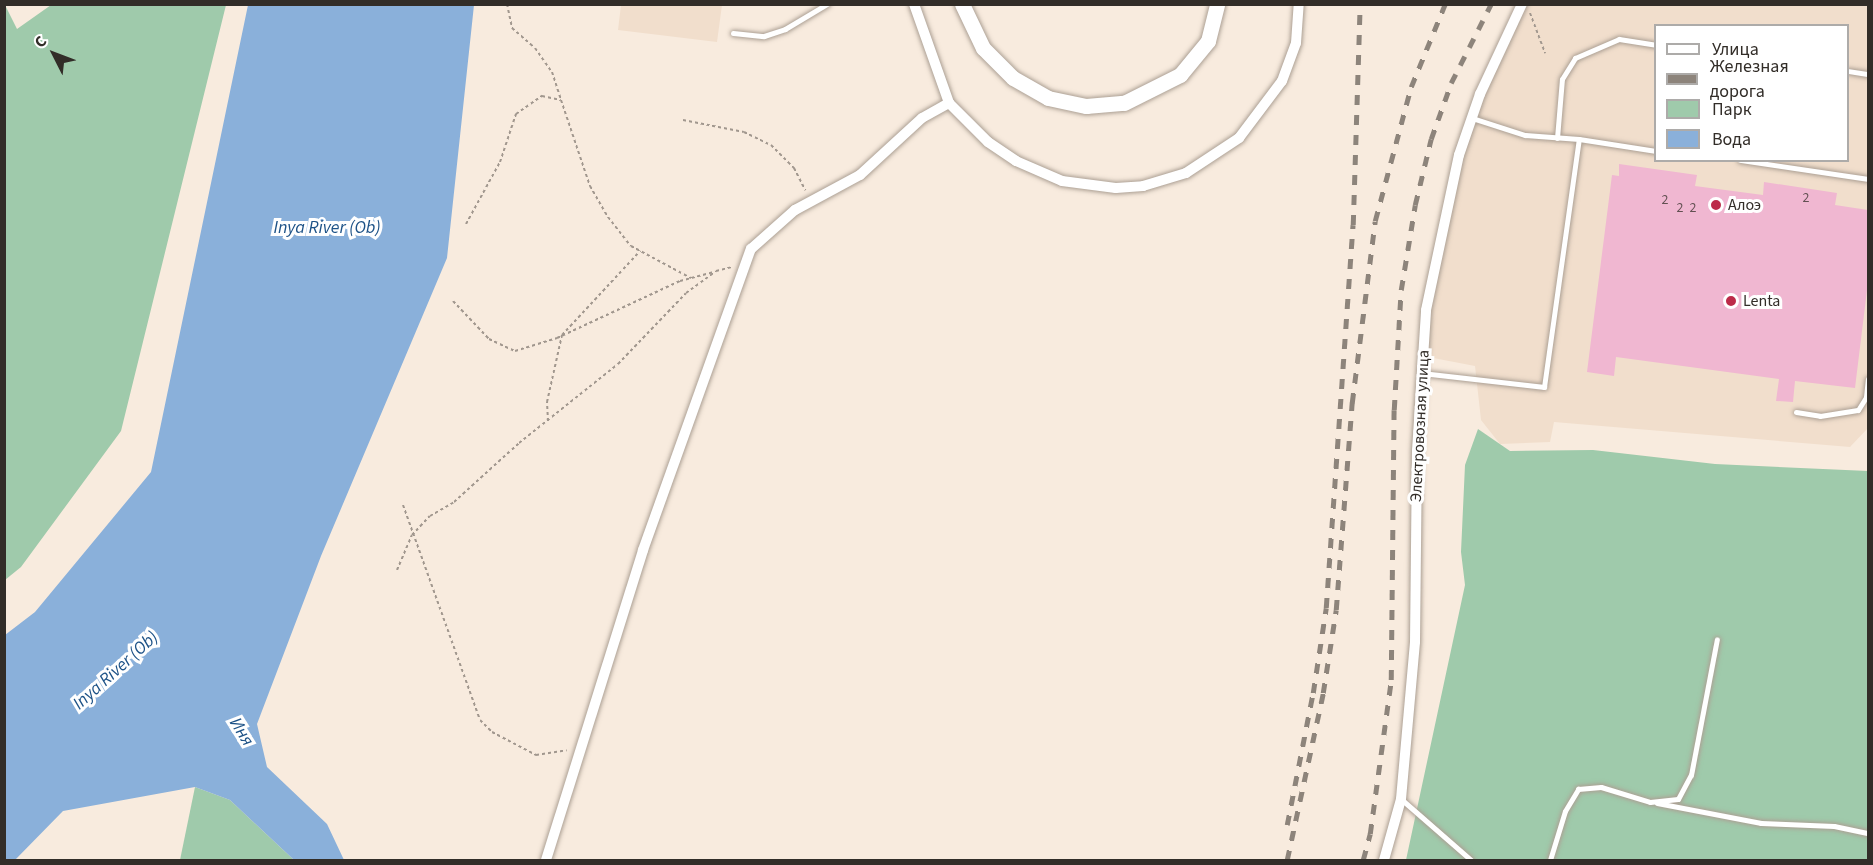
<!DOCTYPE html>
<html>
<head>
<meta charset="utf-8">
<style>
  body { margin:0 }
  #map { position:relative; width:1873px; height:865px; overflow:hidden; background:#f8ebde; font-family:"Source Sans 3",sans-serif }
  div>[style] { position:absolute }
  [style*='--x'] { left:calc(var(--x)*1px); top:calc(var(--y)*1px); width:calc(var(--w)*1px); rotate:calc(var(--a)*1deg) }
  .built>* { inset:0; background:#f1decc }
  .green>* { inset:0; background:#9fcaab }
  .water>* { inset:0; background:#8ab0da }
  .building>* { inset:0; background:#f0b7d1 }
  .path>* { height:2px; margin-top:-1px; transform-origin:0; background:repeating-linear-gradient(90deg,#a1978e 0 3px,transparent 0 6px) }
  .roads { filter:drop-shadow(0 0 2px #aca094) drop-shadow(0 0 2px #aca094) }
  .service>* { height:5px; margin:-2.5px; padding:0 2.5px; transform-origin:2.5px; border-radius:2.5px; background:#fff }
  .minor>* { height:10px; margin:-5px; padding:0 5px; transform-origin:5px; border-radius:5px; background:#fff }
  .secondary>* { height:15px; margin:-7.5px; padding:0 7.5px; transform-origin:7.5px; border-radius:7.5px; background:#fff }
  .rail>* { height:4.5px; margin-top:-2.25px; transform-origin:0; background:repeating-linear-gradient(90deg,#8d847b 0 10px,transparent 0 20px) }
  .dots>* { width:16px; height:16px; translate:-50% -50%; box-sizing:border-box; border:3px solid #fff; border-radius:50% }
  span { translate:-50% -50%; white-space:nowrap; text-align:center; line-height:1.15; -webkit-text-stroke:6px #fff; paint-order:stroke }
  .number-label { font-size:14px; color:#625052 }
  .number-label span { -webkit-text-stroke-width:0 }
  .poi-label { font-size:16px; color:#322d28 }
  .left { translate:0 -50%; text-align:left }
  .street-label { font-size:16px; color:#322d28 }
  .water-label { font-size:18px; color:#1d5287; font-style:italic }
  .frame { position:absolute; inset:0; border:6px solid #322d28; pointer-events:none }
  .legend { position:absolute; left:1654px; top:24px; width:195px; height:138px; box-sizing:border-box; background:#fff; border:2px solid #adaba9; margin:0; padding:8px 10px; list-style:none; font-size:18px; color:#322d28 }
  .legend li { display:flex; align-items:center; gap:12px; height:30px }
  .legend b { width:30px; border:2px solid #adaba9 }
  .north { position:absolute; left:24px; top:24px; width:60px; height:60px; -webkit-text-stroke:4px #fff; paint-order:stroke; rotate:312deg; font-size:16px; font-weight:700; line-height:24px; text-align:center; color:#322d28 }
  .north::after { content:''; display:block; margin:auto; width:21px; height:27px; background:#322d28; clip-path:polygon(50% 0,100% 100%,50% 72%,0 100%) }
</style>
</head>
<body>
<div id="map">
  <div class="built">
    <i style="clip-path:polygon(621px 5px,722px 5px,717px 42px,618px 30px)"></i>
    <i style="clip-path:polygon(evenodd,1522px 5px,1868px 5px,1868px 428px,1850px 447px,1554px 422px,1550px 442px,1500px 444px,1481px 420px,1475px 366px,1423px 356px,1426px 310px,1459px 155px,1522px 5px,1656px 26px,1848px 26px,1848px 160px,1656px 160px,1656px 26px)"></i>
  </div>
  <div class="green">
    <i style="clip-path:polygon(5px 5px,17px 29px,51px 5px,226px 5px,121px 431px,21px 567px,5px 580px)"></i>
    <i style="clip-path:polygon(1478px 429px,1510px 451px,1593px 450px,1715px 464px,1868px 471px,1868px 860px,1406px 860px,1465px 585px,1461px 552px,1465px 465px)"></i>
    <i style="clip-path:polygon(195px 787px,230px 800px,294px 860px,180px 860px)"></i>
  </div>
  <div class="water">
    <i style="clip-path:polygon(248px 5px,474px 5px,447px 258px,321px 556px,257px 724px,267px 767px,327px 824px,344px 860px,294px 860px,230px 800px,195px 787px,63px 811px,15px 860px,5px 860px,5px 635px,35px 612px,151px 472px)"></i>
  </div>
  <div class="building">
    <i style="clip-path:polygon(1619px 164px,1697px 175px,1695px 186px,1763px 195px,1764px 182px,1837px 193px,1835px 205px,1868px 210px,1868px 282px,1855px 388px,1795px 381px,1793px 402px,1776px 401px,1779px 379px,1616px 357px,1614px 376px,1587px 372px,1612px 175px,1619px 176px)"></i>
  </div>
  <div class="path">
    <i style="--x:507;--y:4;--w:25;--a:78"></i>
    <i style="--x:512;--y:28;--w:30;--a:41"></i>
    <i style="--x:535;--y:48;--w:29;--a:55"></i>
    <i style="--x:552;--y:72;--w:29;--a:72"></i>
    <i style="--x:1530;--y:13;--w:43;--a:69.4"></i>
    <i style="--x:683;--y:120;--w:62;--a:11.1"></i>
    <i style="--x:744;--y:132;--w:30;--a:26"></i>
    <i style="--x:771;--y:145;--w:33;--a:45"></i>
    <i style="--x:794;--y:168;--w:25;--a:63"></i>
    <i style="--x:466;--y:224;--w:71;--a:-61.3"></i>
    <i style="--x:500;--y:162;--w:51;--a:-71.6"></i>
    <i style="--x:516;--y:114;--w:32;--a:-35"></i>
    <i style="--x:542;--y:96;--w:19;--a:12"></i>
    <i style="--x:561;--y:100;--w:91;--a:71.4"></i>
    <i style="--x:590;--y:186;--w:36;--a:60"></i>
    <i style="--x:608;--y:217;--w:37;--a:52"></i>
    <i style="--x:631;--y:246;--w:68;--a:28.1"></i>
    <i style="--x:453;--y:301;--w:52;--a:46.5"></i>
    <i style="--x:489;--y:339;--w:29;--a:25"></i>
    <i style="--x:515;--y:351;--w:44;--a:-17.2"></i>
    <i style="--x:557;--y:338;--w:136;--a:-24.9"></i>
    <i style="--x:680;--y:281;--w:34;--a:-15"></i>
    <i style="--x:548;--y:421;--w:19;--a:-93"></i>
    <i style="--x:547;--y:402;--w:69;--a:-77.4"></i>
    <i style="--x:562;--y:335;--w:115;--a:-47.1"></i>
    <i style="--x:403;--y:505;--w:228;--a:70.3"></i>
    <i style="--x:480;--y:720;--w:17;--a:45"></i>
    <i style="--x:492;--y:732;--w:50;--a:27.6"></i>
    <i style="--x:536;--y:755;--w:31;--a:-9"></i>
    <i style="--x:397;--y:570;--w:38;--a:-67"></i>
    <i style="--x:412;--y:535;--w:26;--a:-47"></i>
    <i style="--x:430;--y:516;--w:28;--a:-30"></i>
    <i style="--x:454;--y:502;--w:88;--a:-42.2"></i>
    <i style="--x:519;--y:443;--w:127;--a:-38.6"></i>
    <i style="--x:618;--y:364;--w:98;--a:-46.2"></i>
    <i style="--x:686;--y:293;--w:37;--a:-36"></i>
    <i style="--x:716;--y:271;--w:16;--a:-14"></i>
  </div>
  <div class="roads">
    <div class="service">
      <i style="--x:733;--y:33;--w:31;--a:6"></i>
      <i style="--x:764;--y:36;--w:22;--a:-18"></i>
      <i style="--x:785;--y:29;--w:49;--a:-30.8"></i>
      <i style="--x:1848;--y:71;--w:20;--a:9"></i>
      <i style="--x:1557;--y:138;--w:59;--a:-85.2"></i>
      <i style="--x:1562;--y:79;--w:25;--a:-58"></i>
      <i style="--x:1575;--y:58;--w:48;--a:-23.4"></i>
      <i style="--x:1619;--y:39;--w:37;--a:9"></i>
      <i style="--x:1579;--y:139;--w:78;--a:8.9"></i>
      <i style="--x:1740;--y:160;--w:129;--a:8.4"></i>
      <i style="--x:1422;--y:373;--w:123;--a:6.5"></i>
      <i style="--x:1544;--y:387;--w:250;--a:-82"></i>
      <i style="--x:1579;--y:139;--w:54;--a:-175.8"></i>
      <i style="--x:1525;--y:135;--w:56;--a:-162.2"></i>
      <i style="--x:1796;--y:412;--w:24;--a:9"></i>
      <i style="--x:1820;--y:416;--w:38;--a:-9"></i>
      <i style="--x:1858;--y:410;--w:15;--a:-58"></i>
      <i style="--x:1866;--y:397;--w:18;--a:-84"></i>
      <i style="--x:1401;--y:799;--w:93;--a:41.1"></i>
      <i style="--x:1657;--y:803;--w:106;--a:10.9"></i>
      <i style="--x:1761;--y:823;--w:73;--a:2.4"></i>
      <i style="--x:1834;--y:826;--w:35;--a:12"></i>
      <i style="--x:1550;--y:860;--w:51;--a:-73"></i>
      <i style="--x:1565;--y:811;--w:26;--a:-59"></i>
      <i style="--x:1578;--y:789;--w:23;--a:-5"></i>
      <i style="--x:1601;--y:787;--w:51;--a:17"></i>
      <i style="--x:1650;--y:802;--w:28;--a:-6"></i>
      <i style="--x:1678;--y:799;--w:27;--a:-62"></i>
      <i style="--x:1691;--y:775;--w:138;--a:-79.2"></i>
    </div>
    <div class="minor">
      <i style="--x:914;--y:4;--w:105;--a:70.5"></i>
      <i style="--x:949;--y:103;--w:55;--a:45"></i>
      <i style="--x:988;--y:142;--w:34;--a:34"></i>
      <i style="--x:1016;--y:161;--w:50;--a:23.5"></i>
      <i style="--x:1062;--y:181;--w:54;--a:7.4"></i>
      <i style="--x:1116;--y:188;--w:27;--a:-4"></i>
      <i style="--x:1143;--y:186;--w:45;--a:-16.8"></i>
      <i style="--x:1186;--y:173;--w:64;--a:-33.4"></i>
      <i style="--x:1239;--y:138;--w:71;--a:-53"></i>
      <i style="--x:1282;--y:81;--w:40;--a:-69.8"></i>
      <i style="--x:1296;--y:43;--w:39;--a:-86"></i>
      <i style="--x:546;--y:860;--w:325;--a:-72.6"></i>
      <i style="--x:643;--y:550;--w:320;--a:-70.3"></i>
      <i style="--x:751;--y:249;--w:59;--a:-41.6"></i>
      <i style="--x:795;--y:210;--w:74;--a:-28.3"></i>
      <i style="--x:860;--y:175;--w:84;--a:-42.6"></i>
      <i style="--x:922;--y:118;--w:31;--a:-29"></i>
      <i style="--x:1384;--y:860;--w:63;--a:-74.4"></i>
      <i style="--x:1401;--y:799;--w:158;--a:-84.9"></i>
      <i style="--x:1415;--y:642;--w:191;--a:-89.4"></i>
      <i style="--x:1417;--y:451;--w:141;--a:-86.3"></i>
      <i style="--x:1426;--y:310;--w:158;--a:-78"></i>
      <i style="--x:1459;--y:155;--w:65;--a:-71"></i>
      <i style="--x:1480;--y:94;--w:99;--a:-65"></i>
    </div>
    <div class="secondary">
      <i style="--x:962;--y:4;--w:49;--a:64.5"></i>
      <i style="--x:983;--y:48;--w:42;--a:45"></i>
      <i style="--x:1013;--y:78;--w:40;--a:29.7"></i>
      <i style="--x:1048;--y:98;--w:39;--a:12"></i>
      <i style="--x:1086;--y:106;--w:38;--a:-5"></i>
      <i style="--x:1124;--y:103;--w:63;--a:-26.6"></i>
      <i style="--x:1180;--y:75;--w:44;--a:-50.5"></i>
      <i style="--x:1208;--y:41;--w:38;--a:-76"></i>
    </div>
  </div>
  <div class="rail">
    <i style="--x:1287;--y:825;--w:135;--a:-78.9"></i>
    <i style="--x:1313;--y:693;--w:86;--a:-81.3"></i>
    <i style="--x:1326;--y:608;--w:384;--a:-86"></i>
    <i style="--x:1353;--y:225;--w:221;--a:-88.2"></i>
    <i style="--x:1287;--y:860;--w:171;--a:-77.8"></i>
    <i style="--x:1323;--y:693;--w:84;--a:-81.1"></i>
    <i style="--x:1336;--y:610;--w:208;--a:-85.6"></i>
    <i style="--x:1352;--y:403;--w:183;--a:-82.8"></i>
    <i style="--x:1375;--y:221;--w:139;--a:-75"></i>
    <i style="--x:1411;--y:87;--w:90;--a:-67.7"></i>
    <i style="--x:1363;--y:860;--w:27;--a:-75"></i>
    <i style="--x:1370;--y:834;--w:155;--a:-82.2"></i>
    <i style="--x:1391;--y:680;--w:270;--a:-89.4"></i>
    <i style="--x:1394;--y:410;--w:120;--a:-86.7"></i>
    <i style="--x:1401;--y:290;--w:86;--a:-80.6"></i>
    <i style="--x:1415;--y:205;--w:68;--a:-76.4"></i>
    <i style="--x:1431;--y:139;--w:59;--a:-70.3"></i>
    <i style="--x:1451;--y:83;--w:89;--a:-63.1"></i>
  </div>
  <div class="dots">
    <i style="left:1716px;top:205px;background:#bc2b49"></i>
    <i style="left:1731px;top:301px;background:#bc2b49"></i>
  </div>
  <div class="number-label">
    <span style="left:1806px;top:198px">2</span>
    <span style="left:1665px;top:200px">2</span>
    <span style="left:1680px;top:208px">2</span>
    <span style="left:1693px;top:208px">2</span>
  </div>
  <div class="poi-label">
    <span class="left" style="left:1728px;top:205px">Алоэ</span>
    <span class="left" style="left:1743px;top:301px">Lenta</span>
  </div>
  <div class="street-label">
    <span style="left:1420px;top:426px;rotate:-87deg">Электровозная улица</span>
  </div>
  <div class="water-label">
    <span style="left:327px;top:228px">Inya River (Ob)</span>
    <span style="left:116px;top:671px;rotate:-42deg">Inya River (Ob)</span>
    <span style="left:241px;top:732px;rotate:58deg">Иня</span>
  </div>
  <div class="frame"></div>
  <ul class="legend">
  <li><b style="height:8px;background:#fff"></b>Улица</li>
  <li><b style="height:8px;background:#8d847b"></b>Железная дорога</li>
  <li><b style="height:16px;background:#9fcaab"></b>Парк</li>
  <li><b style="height:16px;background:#8ab0da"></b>Вода</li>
  </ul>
  <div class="north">С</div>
</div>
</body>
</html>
